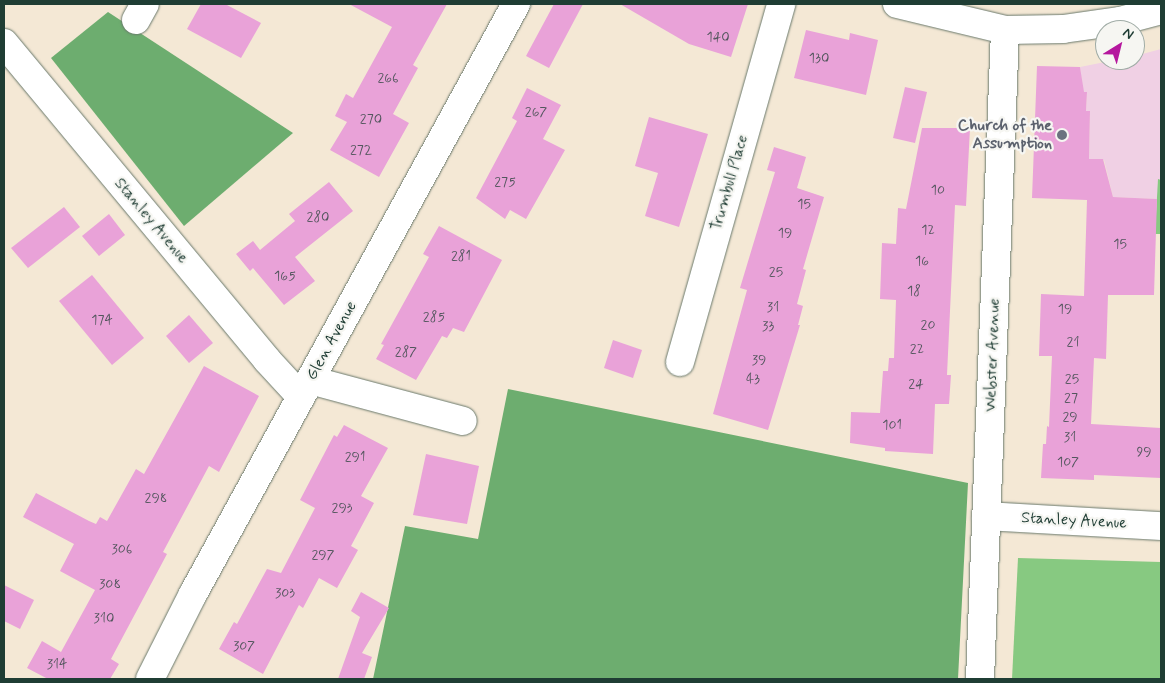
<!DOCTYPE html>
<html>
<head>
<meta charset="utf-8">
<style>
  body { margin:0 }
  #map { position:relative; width:1165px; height:683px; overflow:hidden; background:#f4e8d5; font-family:Mynerve,sans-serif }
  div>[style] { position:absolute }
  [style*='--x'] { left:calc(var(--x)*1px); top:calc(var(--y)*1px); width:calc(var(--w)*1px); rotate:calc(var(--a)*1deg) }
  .built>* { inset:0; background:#f0d0e4 }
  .green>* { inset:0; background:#87c981 }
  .forest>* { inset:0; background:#6dad6f }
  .building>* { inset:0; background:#e9a2d8 }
  .roads { filter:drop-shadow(0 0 1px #6a796c) drop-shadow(0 0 1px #6a796c) }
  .minor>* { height:28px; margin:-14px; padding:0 14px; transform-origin:14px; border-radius:14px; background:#fff }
  .dots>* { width:14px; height:14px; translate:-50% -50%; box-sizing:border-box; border:2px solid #f6f6f2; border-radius:50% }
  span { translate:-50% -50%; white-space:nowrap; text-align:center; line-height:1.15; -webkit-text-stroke:4.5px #f6f6f2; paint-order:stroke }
  .number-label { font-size:14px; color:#52565d }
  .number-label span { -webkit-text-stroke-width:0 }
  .worship-label { font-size:16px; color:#5b616d; font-weight:700 }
  .right { translate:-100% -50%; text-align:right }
  .street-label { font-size:16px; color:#1f3d34 }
  .frame { position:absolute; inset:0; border:5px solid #1f3d34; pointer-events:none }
  .north { position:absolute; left:1095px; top:20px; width:50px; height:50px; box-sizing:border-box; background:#f6f6f2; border:1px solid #a0aca6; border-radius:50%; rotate:36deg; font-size:14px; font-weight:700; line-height:20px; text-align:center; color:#1f3d34 }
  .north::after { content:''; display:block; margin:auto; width:18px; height:22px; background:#b5179e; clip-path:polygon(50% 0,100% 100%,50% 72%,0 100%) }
</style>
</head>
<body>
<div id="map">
  <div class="built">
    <i style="clip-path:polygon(1161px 49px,1161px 234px,1155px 234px,1157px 199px,1113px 197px,1104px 160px,1089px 159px,1090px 111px,1086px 111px,1087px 92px,1083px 92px,1080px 67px,1115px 60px,1135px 60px,1135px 56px)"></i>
  </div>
  <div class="green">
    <i style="clip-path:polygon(1158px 179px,1161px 180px,1161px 234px,1155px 234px)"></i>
    <i style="clip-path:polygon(1018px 558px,1161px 562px,1161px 679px,1012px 679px)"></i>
  </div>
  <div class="forest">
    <i style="clip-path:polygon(108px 12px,293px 133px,184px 226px,51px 58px)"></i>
    <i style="clip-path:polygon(508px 389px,968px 483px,958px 679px,373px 679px,405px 526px,478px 539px)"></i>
  </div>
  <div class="building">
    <i style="clip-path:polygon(201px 4px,225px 4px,261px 23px,241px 58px,187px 29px)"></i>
    <i style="clip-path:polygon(349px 4px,447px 4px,413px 65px,418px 68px,393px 114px,409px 123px,379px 177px,330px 150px,347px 122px,335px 116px,346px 94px,353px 98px,392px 27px)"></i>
    <i style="clip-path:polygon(554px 4px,583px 4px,549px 68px,526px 56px)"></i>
    <i style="clip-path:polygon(620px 4px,748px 4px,731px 57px,689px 44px)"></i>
    <i style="clip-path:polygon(806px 30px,849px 40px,850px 33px,878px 40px,866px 95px,794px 78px)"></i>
    <i style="clip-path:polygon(1037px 66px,1080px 67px,1084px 92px,1087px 92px,1086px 111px,1090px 111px,1089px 159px,1103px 159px,1113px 197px,1157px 199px,1154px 295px,1108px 295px,1106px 359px,1094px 358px,1091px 424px,1161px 428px,1161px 478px,1094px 475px,1094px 480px,1041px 478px,1043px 444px,1046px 444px,1047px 426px,1049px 427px,1052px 356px,1039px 356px,1041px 294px,1084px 296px,1087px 200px,1032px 198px)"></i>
    <i style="clip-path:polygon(905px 87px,927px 92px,915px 143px,893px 138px)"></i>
    <i style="clip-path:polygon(527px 88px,561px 105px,543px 139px,565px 150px,526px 219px,510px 210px,505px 219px,476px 198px,517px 121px,512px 118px)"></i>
    <i style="clip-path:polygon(649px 117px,708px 134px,679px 227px,645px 216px,658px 173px,635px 166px)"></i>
    <i style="clip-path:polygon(922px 128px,970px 128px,966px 206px,955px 205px,947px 375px,951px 375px,949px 404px,935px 404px,933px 454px,885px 451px,885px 448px,850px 443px,851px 412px,880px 413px,883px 371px,888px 371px,889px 358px,894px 358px,896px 300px,880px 299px,882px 243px,896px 244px,898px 208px,906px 209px)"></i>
    <i style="clip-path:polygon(774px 147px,806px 157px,797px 188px,824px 197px,803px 269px,806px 270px,797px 304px,803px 306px,798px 325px,800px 325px,768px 430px,713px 414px,747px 290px,740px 288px,775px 172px,767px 170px)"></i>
    <i style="clip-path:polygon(329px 182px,353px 211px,295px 257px,315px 281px,284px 305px,253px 268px,250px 271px,236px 254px,253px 241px,260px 250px,295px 221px,289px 214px)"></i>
    <i style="clip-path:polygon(64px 207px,80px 227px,28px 268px,11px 248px)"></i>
    <i style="clip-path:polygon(109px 214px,125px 235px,99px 256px,82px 236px)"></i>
    <i style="clip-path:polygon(439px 226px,502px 260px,464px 332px,453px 328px,447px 338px,442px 336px,416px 380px,376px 359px,384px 345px,381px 344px,429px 257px,423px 254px)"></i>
    <i style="clip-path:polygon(92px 275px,144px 338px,112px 365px,59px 301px)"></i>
    <i style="clip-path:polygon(189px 315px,213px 343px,189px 363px,166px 336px)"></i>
    <i style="clip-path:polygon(613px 340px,642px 350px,633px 378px,604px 368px)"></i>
    <i style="clip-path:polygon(204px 366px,259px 396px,219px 472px,209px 466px,163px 552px,167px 554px,111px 659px,119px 664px,110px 679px,48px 679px,27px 668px,42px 641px,61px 652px,95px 590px,60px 571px,74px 544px,23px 517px,36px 493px,89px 521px,96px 524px,100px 517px,107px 521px,136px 469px,144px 474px)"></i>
    <i style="clip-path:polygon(344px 425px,388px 448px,361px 496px,374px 503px,351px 546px,358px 550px,337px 588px,319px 578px,303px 608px,299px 605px,263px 674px,219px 649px,234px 622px,237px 624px,267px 569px,281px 573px,315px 508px,300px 500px,334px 435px,337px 437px)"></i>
    <i style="clip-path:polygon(426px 454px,479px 466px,467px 524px,413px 515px)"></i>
    <i style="clip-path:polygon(4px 585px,34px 600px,20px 629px,4px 621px)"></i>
    <i style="clip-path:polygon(361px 592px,389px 608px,362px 653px,372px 657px,364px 679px,338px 679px,360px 617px,351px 611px)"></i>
  </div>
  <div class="roads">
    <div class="minor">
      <i style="--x:897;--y:4;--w:111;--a:13.5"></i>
      <i style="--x:1005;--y:30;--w:58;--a:-1"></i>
      <i style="--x:1063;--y:29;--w:58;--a:-8"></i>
      <i style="--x:1120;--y:21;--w:42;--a:-15"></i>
      <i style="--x:136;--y:20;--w:18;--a:-61"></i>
      <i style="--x:4;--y:43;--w:412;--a:50.3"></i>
      <i style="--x:267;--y:360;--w:50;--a:47.4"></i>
      <i style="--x:680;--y:362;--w:372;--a:-74.2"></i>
      <i style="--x:310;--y:380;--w:158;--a:15"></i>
      <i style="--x:986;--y:516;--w:175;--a:3.3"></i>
      <i style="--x:150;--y:679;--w:95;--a:-63.2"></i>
      <i style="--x:193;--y:594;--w:673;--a:-61.3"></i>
      <i style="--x:980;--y:679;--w:649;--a:-87.79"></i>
    </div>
  </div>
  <div class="dots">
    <i style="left:1062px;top:135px;background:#6b7280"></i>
  </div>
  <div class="number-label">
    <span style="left:718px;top:37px">140</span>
    <span style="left:819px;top:58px">130</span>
    <span style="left:388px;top:78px">266</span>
    <span style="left:536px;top:112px">267</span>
    <span style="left:371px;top:119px">270</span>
    <span style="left:361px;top:150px">272</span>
    <span style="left:505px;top:182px">275</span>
    <span style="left:938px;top:190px">10</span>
    <span style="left:804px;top:204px">15</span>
    <span style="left:318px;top:217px">280</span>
    <span style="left:928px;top:230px">12</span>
    <span style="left:785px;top:233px">19</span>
    <span style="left:1120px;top:244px">15</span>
    <span style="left:461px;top:256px">281</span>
    <span style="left:922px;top:261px">16</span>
    <span style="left:776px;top:272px">25</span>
    <span style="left:285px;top:276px">165</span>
    <span style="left:914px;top:291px">18</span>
    <span style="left:773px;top:307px">31</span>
    <span style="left:1065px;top:309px">19</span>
    <span style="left:434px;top:317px">285</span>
    <span style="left:102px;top:320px">174</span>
    <span style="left:928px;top:325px">20</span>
    <span style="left:768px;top:326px">33</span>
    <span style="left:1073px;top:342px">21</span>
    <span style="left:917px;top:349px">22</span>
    <span style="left:406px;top:352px">287</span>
    <span style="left:759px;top:360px">39</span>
    <span style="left:753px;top:379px">43</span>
    <span style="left:1072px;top:379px">25</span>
    <span style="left:916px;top:384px">24</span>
    <span style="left:1071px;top:398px">27</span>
    <span style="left:1070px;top:417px">29</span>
    <span style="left:892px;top:425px">101</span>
    <span style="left:1070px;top:437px">31</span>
    <span style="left:1144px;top:452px">99</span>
    <span style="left:355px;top:457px">291</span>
    <span style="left:1068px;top:462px">107</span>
    <span style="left:156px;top:498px">298</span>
    <span style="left:342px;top:508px">293</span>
    <span style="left:122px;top:549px">306</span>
    <span style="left:323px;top:555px">297</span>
    <span style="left:110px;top:584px">308</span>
    <span style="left:285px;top:593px">303</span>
    <span style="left:104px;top:618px">310</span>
    <span style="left:244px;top:646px">307</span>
    <span style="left:57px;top:664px">314</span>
  </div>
  <div class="worship-label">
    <span class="right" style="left:1052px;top:135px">Church of the<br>Assumption</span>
  </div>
  <div class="street-label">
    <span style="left:730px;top:183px;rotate:-74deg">Trumbull Place</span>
    <span style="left:151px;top:221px;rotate:50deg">Stanley Avenue</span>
    <span style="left:332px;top:341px;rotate:-61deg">Glen Avenue</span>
    <span style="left:993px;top:355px;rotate:-88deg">Webster Avenue</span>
    <span style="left:1074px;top:521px;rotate:3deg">Stanley Avenue</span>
  </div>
  <div class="frame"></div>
  <div class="north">N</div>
</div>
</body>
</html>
